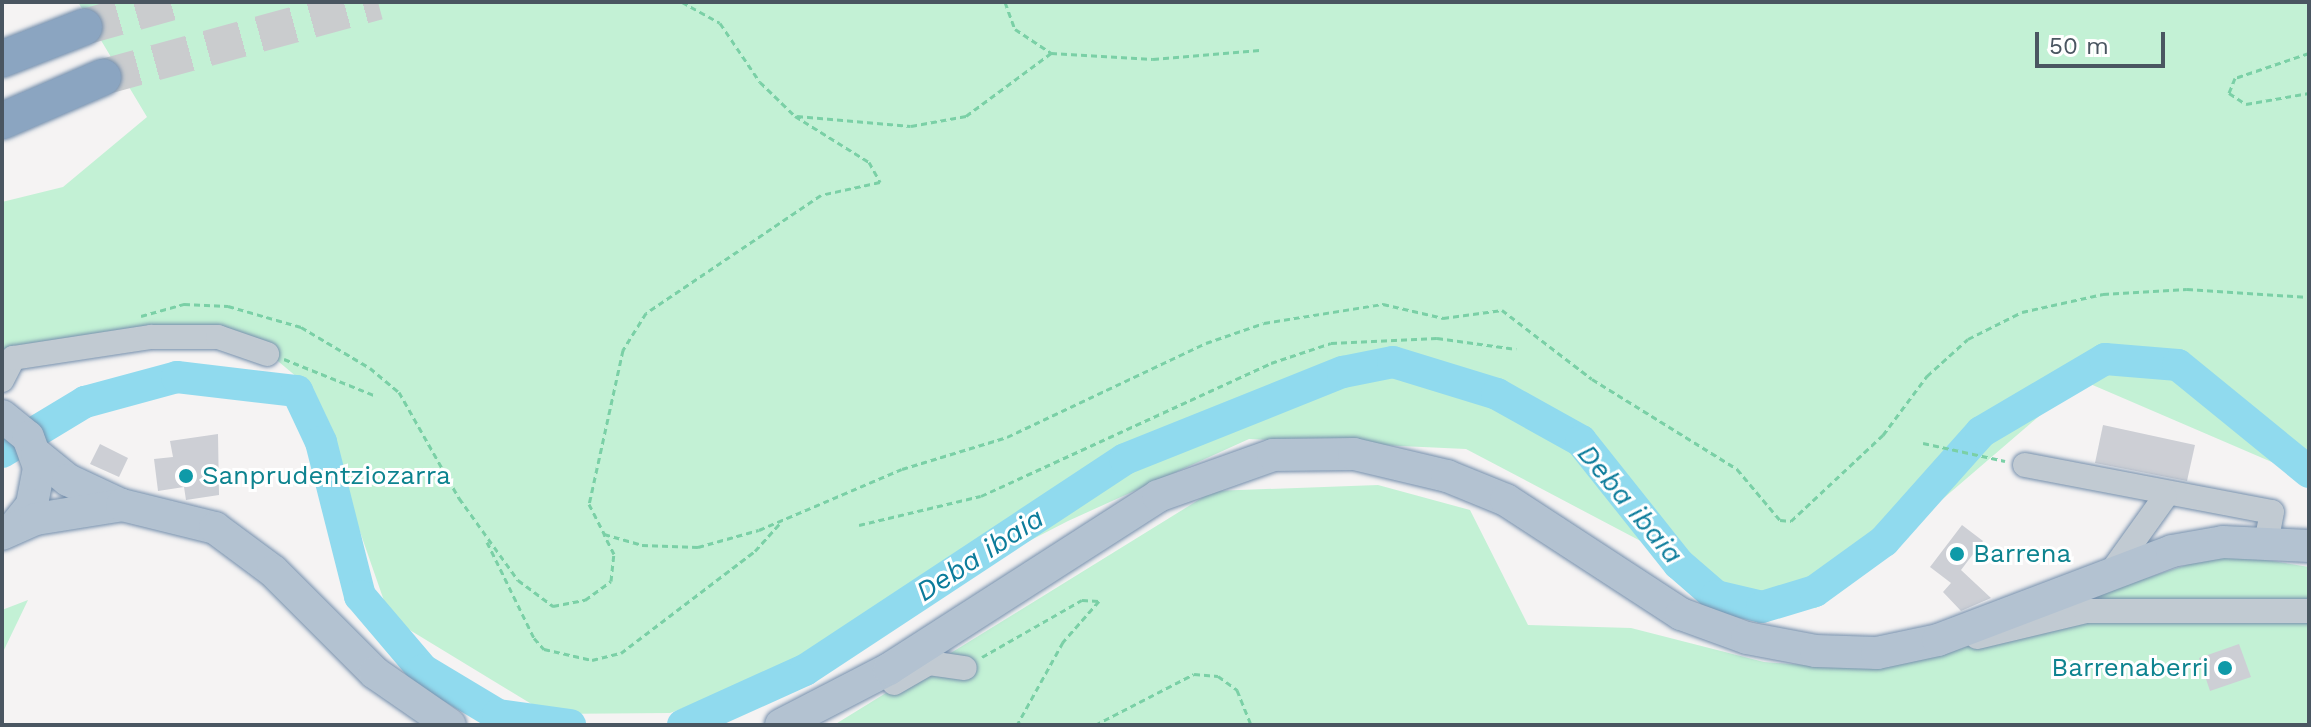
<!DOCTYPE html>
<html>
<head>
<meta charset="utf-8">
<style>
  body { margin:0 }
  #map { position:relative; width:2311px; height:727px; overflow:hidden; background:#f5f3f3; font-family:"Work Sans",sans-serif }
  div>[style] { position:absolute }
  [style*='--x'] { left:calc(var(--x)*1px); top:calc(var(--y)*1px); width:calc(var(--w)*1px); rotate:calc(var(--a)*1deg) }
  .green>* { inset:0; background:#c3f1d5 }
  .river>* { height:32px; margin:-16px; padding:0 16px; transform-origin:16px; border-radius:16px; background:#90daee }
  .building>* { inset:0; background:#cdcfd5 }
  .highway-tunnel>* { height:36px; margin-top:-18px; transform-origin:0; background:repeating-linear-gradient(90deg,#caccce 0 36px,transparent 0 54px) }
  .path>* { height:3px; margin-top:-1.5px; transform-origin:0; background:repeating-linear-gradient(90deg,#7ad0a6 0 6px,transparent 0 10px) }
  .roads { filter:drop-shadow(0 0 2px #7690ad) drop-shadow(0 0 2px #7690ad) }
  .minor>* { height:24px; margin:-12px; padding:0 12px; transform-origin:12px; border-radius:12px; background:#c1cad2 }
  .major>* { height:32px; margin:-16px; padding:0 16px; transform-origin:16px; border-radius:16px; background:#b3c2d1 }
  .highway>* { height:36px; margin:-18px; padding:0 18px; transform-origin:18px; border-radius:18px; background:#8ba5c1 }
  .dots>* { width:22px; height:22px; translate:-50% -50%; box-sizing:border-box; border:4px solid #fff; border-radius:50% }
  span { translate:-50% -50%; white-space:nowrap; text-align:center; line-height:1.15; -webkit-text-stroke:6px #fff; paint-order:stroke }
  .culture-label { font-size:26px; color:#0d838f }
  .left { translate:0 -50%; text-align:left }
  .right { translate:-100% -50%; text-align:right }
  .water-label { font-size:28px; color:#0c7c9b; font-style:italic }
  .frame { position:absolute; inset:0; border:4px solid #4a5661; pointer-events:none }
  .scale { position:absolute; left:2035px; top:32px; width:130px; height:36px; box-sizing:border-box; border:4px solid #4a5661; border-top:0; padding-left:10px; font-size:24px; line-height:28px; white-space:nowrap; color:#4a5661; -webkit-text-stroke:6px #fff; paint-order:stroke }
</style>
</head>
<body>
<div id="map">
  <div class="green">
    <i style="clip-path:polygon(78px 2px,2309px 2px,2309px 478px,2081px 380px,1816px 608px,1726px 586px,1466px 449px,1249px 439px,1068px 521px,756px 681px,670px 713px,548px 714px,390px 618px,310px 388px,247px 335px,2px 367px,2px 202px,63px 187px,147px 117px)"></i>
    <i style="clip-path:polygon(1378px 485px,1470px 510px,1528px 625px,1631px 628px,1764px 662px,1818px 666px,2042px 612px,2223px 553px,2309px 567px,2309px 725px,834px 725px,1213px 491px)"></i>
    <i style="clip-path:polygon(28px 600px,2px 654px,2px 610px)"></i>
  </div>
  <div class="river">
    <i style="--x:2;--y:452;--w:97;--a:-31.1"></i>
    <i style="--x:85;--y:402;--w:95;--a:-15.2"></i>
    <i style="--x:177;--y:377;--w:121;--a:6.7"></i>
    <i style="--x:297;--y:391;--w:56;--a:64.8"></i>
    <i style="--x:321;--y:442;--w:159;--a:75.8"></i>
    <i style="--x:360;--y:596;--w:97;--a:49.6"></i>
    <i style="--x:423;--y:670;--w:87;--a:31"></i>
    <i style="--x:498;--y:715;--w:73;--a:7.9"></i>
    <i style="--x:683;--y:725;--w:134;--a:-24.3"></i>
    <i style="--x:805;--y:670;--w:383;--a:-33.4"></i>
    <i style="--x:1125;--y:459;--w:235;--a:-21.8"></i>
    <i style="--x:1343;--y:372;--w:51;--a:-11.3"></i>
    <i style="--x:1393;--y:362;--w:109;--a:17.1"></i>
    <i style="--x:1497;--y:394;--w:96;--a:29.2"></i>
    <i style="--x:1581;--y:441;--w:157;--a:51.5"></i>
    <i style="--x:1679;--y:564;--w:49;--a:40.9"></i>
    <i style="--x:1716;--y:596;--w:47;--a:13.4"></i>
    <i style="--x:1762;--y:607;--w:55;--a:-16.8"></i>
    <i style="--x:1815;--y:591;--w:85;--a:-35.9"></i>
    <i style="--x:1884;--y:541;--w:146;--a:-48.3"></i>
    <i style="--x:1981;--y:432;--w:144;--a:-30.5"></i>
    <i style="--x:2105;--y:359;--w:73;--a:4.7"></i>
    <i style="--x:2178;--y:365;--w:169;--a:39.2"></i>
  </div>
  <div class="building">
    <i style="clip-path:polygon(2103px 425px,2195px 445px,2187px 481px,2095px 463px)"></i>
    <i style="clip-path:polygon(218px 434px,219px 495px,186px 500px,184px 487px,158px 491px,154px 459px,173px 457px,170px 441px)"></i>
    <i style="clip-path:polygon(100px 444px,128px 458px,119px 477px,90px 464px)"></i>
    <i style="clip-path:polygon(1962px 525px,1983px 541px,1961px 570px,1991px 598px,1961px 611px,1943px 592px,1951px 583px,1930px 567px)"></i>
    <i style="clip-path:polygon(2239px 644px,2251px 677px,2210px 691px,2199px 658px)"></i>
  </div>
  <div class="highway-tunnel">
    <i style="--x:84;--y:27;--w:92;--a:-15.7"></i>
    <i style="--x:103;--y:77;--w:285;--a:-15.3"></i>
  </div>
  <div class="path">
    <i style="--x:682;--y:2;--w:43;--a:28.9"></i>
    <i style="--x:720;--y:23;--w:71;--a:55.9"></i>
    <i style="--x:760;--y:82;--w:49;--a:44.2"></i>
    <i style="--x:795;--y:116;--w:87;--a:31.9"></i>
    <i style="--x:869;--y:162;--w:23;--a:61"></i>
    <i style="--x:880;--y:182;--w:60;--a:167.6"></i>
    <i style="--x:821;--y:195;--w:211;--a:146"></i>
    <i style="--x:646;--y:313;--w:44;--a:121.9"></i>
    <i style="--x:623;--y:350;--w:158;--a:102.4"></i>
    <i style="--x:589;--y:504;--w:34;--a:63"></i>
    <i style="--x:604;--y:534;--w:40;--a:16"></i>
    <i style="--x:642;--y:545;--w:56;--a:2"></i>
    <i style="--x:698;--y:547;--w:63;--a:-15.6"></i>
    <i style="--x:759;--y:530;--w:155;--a:-23.1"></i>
    <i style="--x:902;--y:469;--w:110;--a:-16.9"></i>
    <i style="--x:1007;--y:437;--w:220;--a:-25.3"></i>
    <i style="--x:1206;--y:343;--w:61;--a:-19"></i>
    <i style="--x:1264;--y:323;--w:121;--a:-9.1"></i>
    <i style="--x:1383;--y:304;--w:62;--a:13.1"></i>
    <i style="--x:1443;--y:318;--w:60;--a:-7.7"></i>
    <i style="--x:1502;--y:310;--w:113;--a:37.5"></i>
    <i style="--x:1592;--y:379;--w:171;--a:31.8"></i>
    <i style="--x:1737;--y:469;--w:67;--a:49.9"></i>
    <i style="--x:1780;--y:520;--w:11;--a:5"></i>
    <i style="--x:1791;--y:521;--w:126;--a:-43.1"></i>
    <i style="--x:1883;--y:435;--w:74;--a:-53.3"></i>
    <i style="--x:1927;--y:376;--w:55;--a:-42.1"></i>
    <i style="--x:1968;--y:339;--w:60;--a:-26.6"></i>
    <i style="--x:2022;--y:312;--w:83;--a:-12.5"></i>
    <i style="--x:2103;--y:294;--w:84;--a:-3.4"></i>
    <i style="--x:2187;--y:289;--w:122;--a:3.8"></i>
    <i style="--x:1005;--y:2;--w:29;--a:70"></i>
    <i style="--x:1015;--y:29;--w:43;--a:33.7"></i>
    <i style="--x:1051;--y:53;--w:102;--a:3.4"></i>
    <i style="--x:1153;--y:59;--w:107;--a:-4.8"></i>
    <i style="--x:2309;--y:53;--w:78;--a:161.3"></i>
    <i style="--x:2235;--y:78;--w:16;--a:112"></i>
    <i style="--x:2229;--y:93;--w:20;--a:33"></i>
    <i style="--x:2246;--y:104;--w:64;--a:-9.9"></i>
    <i style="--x:797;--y:116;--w:114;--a:5"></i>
    <i style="--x:911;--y:126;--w:56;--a:-10.3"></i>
    <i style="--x:966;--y:116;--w:106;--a:-36.5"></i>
    <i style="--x:141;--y:316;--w:45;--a:-15.6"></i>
    <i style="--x:184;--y:304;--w:44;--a:2.6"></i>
    <i style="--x:228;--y:306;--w:76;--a:16"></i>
    <i style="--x:301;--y:327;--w:80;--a:30.7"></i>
    <i style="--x:370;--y:368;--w:38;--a:40"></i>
    <i style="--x:399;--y:392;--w:122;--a:60.5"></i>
    <i style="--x:459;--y:498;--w:101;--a:54.3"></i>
    <i style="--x:518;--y:580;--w:44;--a:36.6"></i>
    <i style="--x:553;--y:606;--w:33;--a:-11"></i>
    <i style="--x:585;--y:600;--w:32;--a:-36"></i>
    <i style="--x:611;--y:581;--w:27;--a:-84"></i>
    <i style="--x:614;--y:554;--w:22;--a:-117"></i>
    <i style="--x:284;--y:359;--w:97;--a:21.8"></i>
    <i style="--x:1923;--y:443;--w:84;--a:12.4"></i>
    <i style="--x:859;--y:525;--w:125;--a:-13.4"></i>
    <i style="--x:981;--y:496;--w:319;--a:-24.6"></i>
    <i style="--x:1271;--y:363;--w:63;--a:-18.4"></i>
    <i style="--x:1331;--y:343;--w:106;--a:-2.7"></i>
    <i style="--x:1437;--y:338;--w:80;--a:7.9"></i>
    <i style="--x:487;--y:542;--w:107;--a:63.9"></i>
    <i style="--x:534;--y:638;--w:15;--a:48"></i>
    <i style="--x:544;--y:649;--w:49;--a:12.9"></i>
    <i style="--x:592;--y:660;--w:30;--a:-14"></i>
    <i style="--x:621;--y:653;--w:168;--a:-37.3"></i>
    <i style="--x:755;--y:551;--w:38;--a:-48"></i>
    <i style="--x:982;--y:657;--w:115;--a:-29.7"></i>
    <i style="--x:1082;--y:600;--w:17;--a:3"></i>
    <i style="--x:1099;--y:601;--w:55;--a:131.3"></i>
    <i style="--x:1063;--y:642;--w:95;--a:119"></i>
    <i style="--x:1095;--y:725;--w:111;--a:-27.3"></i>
    <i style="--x:1194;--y:674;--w:24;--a:5"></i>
    <i style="--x:1218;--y:676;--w:24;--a:36"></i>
    <i style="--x:1237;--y:690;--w:38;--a:68"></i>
  </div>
  <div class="roads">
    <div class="minor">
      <i style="--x:2;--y:380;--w:25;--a:-63"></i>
      <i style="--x:13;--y:358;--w:140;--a:-8.7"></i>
      <i style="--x:151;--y:337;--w:67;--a:0"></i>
      <i style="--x:218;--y:337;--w:52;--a:19.1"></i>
      <i style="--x:2025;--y:465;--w:251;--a:10.8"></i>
      <i style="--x:2272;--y:512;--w:32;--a:101"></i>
      <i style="--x:2112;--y:571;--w:91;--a:-54.4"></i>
      <i style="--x:1977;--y:637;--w:112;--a:-13.4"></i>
      <i style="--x:2086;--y:611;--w:223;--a:0"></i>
      <i style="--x:894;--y:683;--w:40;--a:-29.7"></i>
      <i style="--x:929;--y:663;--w:36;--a:8"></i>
    </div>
    <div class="major">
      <i style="--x:2;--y:416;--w:33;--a:39"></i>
      <i style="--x:28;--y:437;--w:33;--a:70"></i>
      <i style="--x:39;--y:468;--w:38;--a:101"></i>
      <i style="--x:32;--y:505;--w:26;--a:129"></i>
      <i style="--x:37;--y:455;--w:40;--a:39"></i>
      <i style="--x:68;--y:480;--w:56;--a:25.2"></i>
      <i style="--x:2;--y:534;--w:37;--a:-24"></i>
      <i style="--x:36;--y:519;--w:87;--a:-9.2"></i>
      <i style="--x:122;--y:505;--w:96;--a:13.9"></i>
      <i style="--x:215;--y:528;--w:72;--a:36.6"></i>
      <i style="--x:273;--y:571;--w:144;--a:45"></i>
      <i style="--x:375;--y:673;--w:91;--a:34.7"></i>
      <i style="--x:781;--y:725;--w:122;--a:-27.4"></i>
      <i style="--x:889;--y:669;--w:320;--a:-32.7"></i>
      <i style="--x:1158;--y:496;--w:122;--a:-19.6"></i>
      <i style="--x:1273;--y:455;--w:81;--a:-0.7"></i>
      <i style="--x:1354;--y:454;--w:96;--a:13.3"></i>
      <i style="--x:1447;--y:476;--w:64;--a:22.1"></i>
      <i style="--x:1506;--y:500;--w:209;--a:33.1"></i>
      <i style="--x:1681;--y:614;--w:70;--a:20"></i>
      <i style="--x:1747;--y:638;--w:70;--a:10.7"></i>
      <i style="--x:1816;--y:651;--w:61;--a:1.9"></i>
      <i style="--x:1877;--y:653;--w:62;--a:-12"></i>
      <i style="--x:1938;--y:640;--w:250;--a:-20.8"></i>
      <i style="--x:2172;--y:551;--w:52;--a:-10"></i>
      <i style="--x:2223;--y:542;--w:86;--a:2.7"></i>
    </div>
    <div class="highway">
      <i style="--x:2;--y:59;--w:88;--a:-21.3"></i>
      <i style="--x:2;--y:121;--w:110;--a:-23.5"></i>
    </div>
  </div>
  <div class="dots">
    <i style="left:186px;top:476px;background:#0f9aa8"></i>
    <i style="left:1957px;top:554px;background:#0f9aa8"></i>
    <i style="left:2225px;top:668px;background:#0f9aa8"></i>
  </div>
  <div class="culture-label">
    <span class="left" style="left:202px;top:476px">Sanprudentziozarra</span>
    <span class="left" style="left:1973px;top:554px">Barrena</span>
    <span class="right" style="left:2209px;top:668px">Barrenaberri</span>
  </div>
  <div class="water-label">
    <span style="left:1630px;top:504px;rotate:50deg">Deba ibaia</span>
    <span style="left:980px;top:555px;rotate:-33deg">Deba ibaia</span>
  </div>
  <div class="frame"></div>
  <div class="scale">50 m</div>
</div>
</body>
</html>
